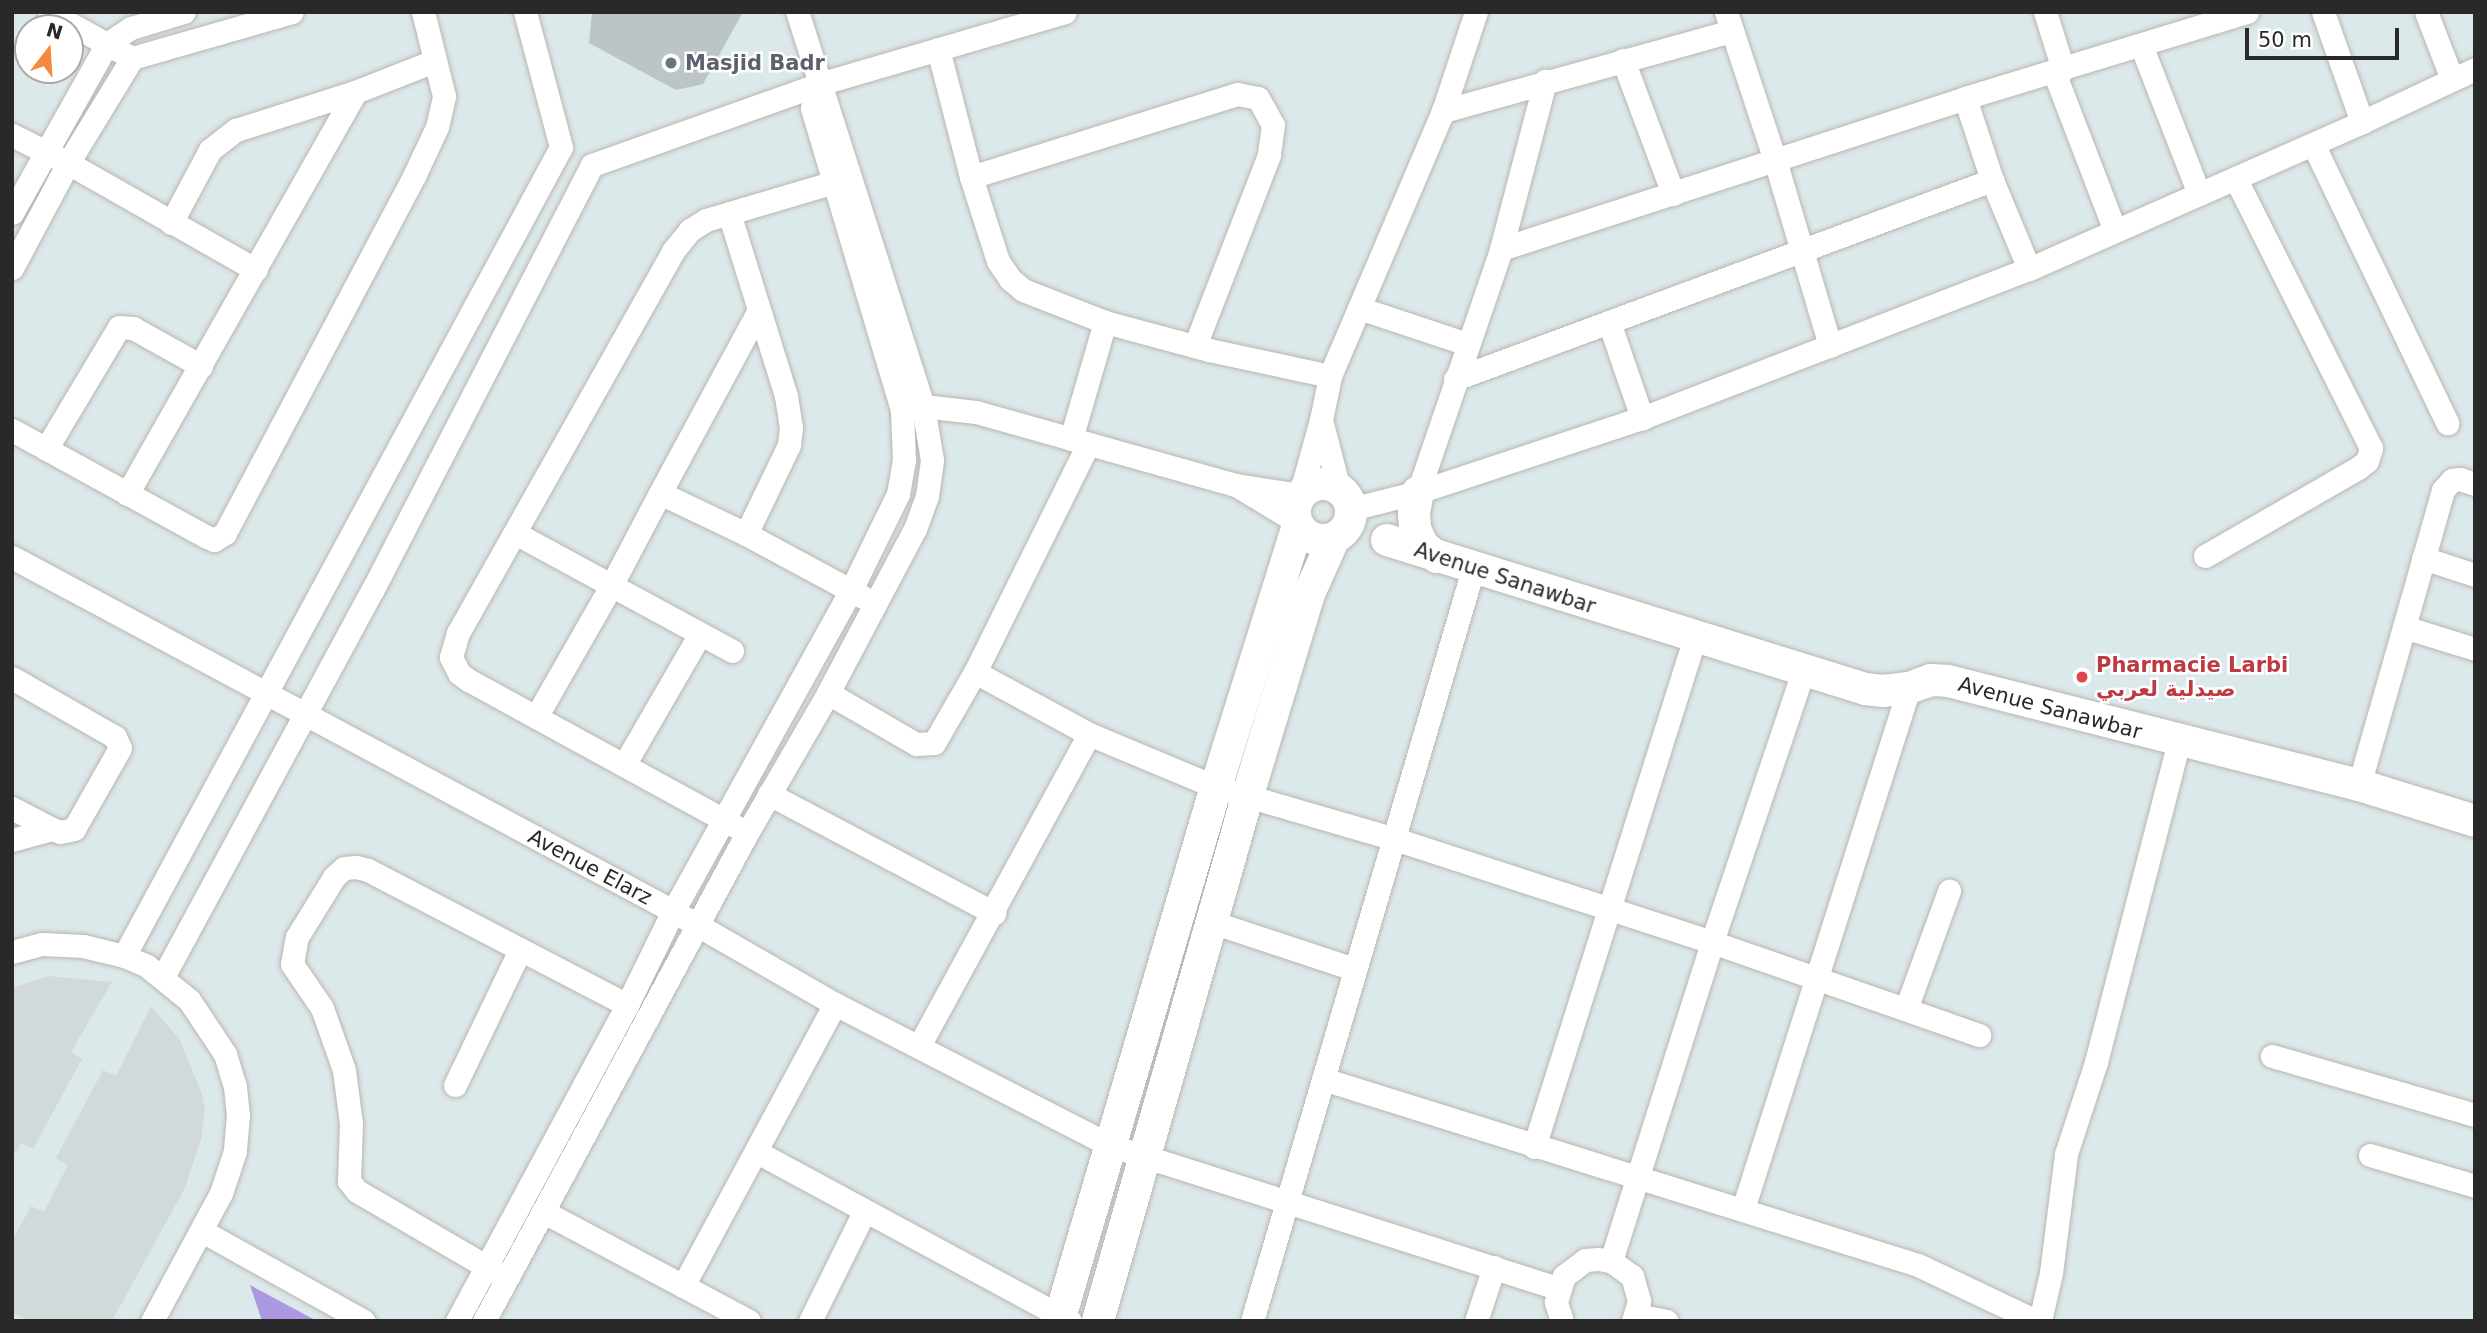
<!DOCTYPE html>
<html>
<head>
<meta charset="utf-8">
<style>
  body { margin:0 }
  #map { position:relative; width:2487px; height:1333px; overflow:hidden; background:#dbe9eb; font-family:"DejaVu Sans",Cairo,sans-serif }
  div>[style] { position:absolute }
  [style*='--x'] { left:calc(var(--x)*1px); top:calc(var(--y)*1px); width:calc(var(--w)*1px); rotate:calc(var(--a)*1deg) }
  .green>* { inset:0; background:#ab98e1 }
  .plaza>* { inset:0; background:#d2d9db }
  .building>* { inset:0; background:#bbc4c7 }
  .roads { filter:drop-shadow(0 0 2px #bdb4af) drop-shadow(0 0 2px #bdb4af) }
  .street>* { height:23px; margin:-11.5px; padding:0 11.5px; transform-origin:11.5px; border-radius:11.5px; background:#fff }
  .secondary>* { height:32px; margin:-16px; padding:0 16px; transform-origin:16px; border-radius:16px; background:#fff }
  .secondary>.ring { margin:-16px; padding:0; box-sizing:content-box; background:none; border:32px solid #fff; border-radius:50% }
  .dots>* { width:19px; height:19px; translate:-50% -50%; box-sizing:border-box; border:4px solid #fff; border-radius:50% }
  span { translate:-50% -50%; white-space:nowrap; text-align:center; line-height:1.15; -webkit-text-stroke:5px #fff; paint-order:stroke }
  .worship-label { font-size:21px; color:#5b616d; font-weight:700 }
  .left { translate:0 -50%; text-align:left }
  .street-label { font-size:21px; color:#292929 }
  .health-label { font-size:21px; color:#be3a42; font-weight:700 }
  .frame { position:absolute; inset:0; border:14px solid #292929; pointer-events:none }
  .north { position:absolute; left:14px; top:14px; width:70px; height:70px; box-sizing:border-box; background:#fff; border:2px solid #a9a9a9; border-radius:50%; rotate:17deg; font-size:19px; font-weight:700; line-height:28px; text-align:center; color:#292929 }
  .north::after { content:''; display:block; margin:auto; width:24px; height:32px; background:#f6883e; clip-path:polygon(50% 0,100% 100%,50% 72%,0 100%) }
  .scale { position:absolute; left:2245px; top:28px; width:154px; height:32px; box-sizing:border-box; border:4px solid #292929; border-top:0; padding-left:9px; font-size:21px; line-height:24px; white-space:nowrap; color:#292929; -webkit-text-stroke:5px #fff; paint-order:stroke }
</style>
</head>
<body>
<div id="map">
  <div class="green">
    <i style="clip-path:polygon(250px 1285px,317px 1321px,262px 1321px)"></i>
  </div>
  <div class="plaza">
    <i style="clip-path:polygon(48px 976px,112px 982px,71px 1052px,82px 1059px,33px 1149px,21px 1143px,12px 1158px,12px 988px)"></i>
    <i style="clip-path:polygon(151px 1006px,180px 1040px,202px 1094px,205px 1110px,201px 1139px,185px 1188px,112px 1321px,28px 1321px,12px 1312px,12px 1241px,31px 1206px,44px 1212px,68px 1165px,56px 1158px,103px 1070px,116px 1076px)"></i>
  </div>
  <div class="building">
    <i style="clip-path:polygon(592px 12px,743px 12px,703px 84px,676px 90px,589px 43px)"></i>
  </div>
  <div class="roads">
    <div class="street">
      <i style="--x:49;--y:12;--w:95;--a:29"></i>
      <i style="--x:132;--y:58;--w:166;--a:-16"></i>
      <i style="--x:1726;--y:12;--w:156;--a:71.7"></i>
      <i style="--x:1775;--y:160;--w:194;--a:73.5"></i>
      <i style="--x:2045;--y:12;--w:60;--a:72.5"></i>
      <i style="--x:2323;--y:12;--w:117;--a:70.5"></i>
      <i style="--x:2426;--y:12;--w:72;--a:68.8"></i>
      <i style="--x:2141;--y:45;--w:160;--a:68.7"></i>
      <i style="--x:938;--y:49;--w:132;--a:75.5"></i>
      <i style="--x:971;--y:177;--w:88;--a:72.2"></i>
      <i style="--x:998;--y:261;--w:22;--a:56"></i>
      <i style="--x:1010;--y:279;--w:17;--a:40"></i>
      <i style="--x:1023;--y:290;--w:88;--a:21.3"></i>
      <i style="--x:1105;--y:322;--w:108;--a:15.1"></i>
      <i style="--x:1209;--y:350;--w:124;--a:12.1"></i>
      <i style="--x:1623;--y:60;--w:143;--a:69.5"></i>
      <i style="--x:2054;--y:72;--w:170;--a:69"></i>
      <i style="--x:1965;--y:98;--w:86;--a:71.8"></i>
      <i style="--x:1992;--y:180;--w:96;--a:67.4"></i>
      <i style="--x:1443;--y:111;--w:300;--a:-15.5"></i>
      <i style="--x:12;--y:135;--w:63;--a:26.6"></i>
      <i style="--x:68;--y:163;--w:216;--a:29.6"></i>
      <i style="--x:2313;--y:144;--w:310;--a:64.3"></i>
      <i style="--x:971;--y:177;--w:279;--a:-17.3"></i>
      <i style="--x:1237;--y:94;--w:21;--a:11"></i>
      <i style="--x:1258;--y:98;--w:31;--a:61"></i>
      <i style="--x:1273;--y:125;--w:30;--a:98"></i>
      <i style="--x:1269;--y:155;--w:205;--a:111.2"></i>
      <i style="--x:12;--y:213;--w:194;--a:-60.7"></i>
      <i style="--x:107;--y:44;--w:29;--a:-34"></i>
      <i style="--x:131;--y:28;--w:55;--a:-16.8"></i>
      <i style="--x:729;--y:213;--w:192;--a:72.7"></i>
      <i style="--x:786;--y:396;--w:32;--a:81"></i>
      <i style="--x:791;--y:428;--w:17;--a:97"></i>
      <i style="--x:789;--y:445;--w:99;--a:115.8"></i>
      <i style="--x:746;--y:534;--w:133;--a:28.3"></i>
      <i style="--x:171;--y:223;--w:83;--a:-61.9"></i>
      <i style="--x:210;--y:150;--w:33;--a:-38"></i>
      <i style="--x:236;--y:130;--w:125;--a:-17.7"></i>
      <i style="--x:355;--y:92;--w:85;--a:-21.4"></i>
      <i style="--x:1501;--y:249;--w:488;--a:-18"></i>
      <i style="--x:1965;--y:98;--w:295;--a:-17"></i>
      <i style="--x:12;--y:268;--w:119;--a:-61.9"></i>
      <i style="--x:68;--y:163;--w:123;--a:-58.6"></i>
      <i style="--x:1359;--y:308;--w:114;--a:18.4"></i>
      <i style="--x:1609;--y:322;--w:102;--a:71"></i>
      <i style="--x:1455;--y:379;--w:573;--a:-20.33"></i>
      <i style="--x:910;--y:408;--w:13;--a:-9"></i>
      <i style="--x:923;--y:406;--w:53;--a:6.5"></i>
      <i style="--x:976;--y:412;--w:270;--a:15.7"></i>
      <i style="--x:1321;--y:420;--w:45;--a:-78.4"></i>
      <i style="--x:1330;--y:376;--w:288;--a:-66.9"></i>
      <i style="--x:1443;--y:111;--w:104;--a:-71.6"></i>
      <i style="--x:12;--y:430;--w:222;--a:28.8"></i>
      <i style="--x:207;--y:537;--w:8;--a:23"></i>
      <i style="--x:214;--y:540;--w:13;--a:-32"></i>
      <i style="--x:225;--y:533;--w:404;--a:-62.1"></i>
      <i style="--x:414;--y:176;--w:54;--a:-64.9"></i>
      <i style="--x:437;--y:127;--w:32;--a:-77"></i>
      <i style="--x:444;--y:96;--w:87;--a:-104"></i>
      <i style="--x:1071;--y:439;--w:122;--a:-73.8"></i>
      <i style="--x:46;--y:449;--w:142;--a:-59.1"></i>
      <i style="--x:119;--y:327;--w:14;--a:4"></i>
      <i style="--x:133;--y:328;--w:78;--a:29.2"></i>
      <i style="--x:1418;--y:492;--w:257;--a:-71.1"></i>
      <i style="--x:1501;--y:249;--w:174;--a:-75.3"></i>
      <i style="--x:127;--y:494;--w:462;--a:-60.4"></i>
      <i style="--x:1351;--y:509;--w:69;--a:-14.2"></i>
      <i style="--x:1418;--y:492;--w:236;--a:-18.3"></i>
      <i style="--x:1642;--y:418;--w:415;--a:-21.1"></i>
      <i style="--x:2029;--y:269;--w:364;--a:-23.8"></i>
      <i style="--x:2362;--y:122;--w:125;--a:-25.1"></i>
      <i style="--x:1297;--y:522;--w:71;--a:-148.8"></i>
      <i style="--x:1236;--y:485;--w:65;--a:8.9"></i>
      <i style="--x:1300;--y:495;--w:78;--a:-74.4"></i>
      <i style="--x:1321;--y:420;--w:71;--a:75.4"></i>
      <i style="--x:515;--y:533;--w:247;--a:28.5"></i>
      <i style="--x:746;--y:534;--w:95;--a:-154.5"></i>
      <i style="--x:660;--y:493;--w:208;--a:-61.6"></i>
      <i style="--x:2205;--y:556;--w:177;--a:-29.9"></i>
      <i style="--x:2358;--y:468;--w:11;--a:-38"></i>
      <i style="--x:2367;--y:461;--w:14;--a:-73"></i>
      <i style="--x:2371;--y:448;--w:302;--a:-116.7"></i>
      <i style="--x:12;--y:557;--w:750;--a:28.17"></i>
      <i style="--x:673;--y:911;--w:187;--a:29.9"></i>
      <i style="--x:835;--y:1004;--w:308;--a:27.2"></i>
      <i style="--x:1109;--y:1145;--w:471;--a:17.7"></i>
      <i style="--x:2423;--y:558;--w:55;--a:18.1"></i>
      <i style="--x:2404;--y:627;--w:74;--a:17.2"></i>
      <i style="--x:975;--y:672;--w:130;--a:28.5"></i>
      <i style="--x:1089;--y:734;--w:138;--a:22.7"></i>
      <i style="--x:1216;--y:787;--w:186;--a:16.2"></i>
      <i style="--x:1395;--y:839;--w:333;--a:18"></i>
      <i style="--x:1712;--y:942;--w:283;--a:19.2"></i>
      <i style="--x:12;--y:678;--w:119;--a:29.8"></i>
      <i style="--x:115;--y:737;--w:12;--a:66"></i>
      <i style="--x:120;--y:748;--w:93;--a:119.6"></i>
      <i style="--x:74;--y:829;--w:14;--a:168"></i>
      <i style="--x:60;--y:832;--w:9;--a:-159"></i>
      <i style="--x:52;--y:829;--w:45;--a:-152.3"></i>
      <i style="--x:828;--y:693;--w:102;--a:30.1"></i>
      <i style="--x:916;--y:744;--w:18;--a:-3"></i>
      <i style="--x:934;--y:743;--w:82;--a:-60"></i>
      <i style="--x:975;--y:672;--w:254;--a:-63.6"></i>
      <i style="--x:536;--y:717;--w:151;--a:-60.2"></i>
      <i style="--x:611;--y:586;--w:105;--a:-62.2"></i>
      <i style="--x:624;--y:765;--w:151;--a:-59.9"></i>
      <i style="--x:2359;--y:785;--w:307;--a:-74.1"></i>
      <i style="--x:2443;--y:490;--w:13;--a:-48"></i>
      <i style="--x:2452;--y:480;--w:8;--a:-7"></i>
      <i style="--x:2460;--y:479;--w:16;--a:18"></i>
      <i style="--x:769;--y:794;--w:255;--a:27.9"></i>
      <i style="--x:735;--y:826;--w:304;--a:-151.3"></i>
      <i style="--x:468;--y:680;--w:11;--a:-142"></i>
      <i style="--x:459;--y:673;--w:18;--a:-117"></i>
      <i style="--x:451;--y:657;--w:25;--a:-74"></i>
      <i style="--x:458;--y:633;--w:438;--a:-60.6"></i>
      <i style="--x:673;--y:251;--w:27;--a:-51"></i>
      <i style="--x:690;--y:230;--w:19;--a:-32"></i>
      <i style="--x:706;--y:220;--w:148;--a:-16.5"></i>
      <i style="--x:12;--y:840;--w:41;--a:-15.4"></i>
      <i style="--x:1212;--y:922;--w:150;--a:18.3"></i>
      <i style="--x:12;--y:952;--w:31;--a:-15"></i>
      <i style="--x:42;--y:944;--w:41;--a:2.8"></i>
      <i style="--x:83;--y:946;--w:42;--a:13.7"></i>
      <i style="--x:124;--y:956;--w:25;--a:23"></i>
      <i style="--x:147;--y:966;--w:54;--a:39"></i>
      <i style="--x:189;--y:1000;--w:65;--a:56.3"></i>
      <i style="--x:225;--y:1054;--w:34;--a:73"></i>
      <i style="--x:235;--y:1087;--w:28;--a:84"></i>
      <i style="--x:238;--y:1115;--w:36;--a:95"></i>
      <i style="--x:235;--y:1151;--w:44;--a:108.4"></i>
      <i style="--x:221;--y:1193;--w:145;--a:118.3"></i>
      <i style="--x:124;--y:956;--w:919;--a:-61.62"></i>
      <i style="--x:561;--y:147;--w:140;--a:-104.9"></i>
      <i style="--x:163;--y:977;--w:441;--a:-61.6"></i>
      <i style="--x:373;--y:589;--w:477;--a:-62.7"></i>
      <i style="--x:592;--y:165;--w:241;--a:-19.6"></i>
      <i style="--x:819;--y:84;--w:256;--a:-16.3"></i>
      <i style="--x:1906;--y:1009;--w:126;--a:-70"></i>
      <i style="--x:919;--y:1046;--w:355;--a:-61.4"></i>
      <i style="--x:2272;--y:1056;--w:211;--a:16.2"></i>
      <i style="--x:1323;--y:1079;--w:623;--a:17.36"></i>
      <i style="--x:1918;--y:1265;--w:131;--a:25.4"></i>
      <i style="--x:455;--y:1085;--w:150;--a:-64.3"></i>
      <i style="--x:1534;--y:1147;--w:535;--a:-72.48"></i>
      <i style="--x:757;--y:1152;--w:356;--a:28.4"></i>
      <i style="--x:2370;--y:1155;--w:109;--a:16.4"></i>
      <i style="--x:1743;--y:1209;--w:547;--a:-72.33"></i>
      <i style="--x:544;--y:1212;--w:232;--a:28"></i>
      <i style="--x:202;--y:1231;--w:185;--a:29.1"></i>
      <i style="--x:1611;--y:1261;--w:335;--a:-72.4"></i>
      <i style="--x:1712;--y:942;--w:286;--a:-71.4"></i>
      <i style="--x:499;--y:1274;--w:164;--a:-149.7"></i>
      <i style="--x:357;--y:1191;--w:13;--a:-129"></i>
      <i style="--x:349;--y:1181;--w:57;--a:-88"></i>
      <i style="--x:351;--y:1124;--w:54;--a:-97.4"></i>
      <i style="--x:344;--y:1070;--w:66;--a:-109.5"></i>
      <i style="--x:322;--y:1008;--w:53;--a:-124.3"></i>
      <i style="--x:292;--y:964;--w:27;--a:-80"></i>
      <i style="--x:297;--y:937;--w:70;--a:-58.3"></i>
      <i style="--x:334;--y:877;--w:13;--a:-42"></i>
      <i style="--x:344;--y:868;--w:12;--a:-5"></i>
      <i style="--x:356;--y:867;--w:12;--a:14"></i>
      <i style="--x:368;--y:870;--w:292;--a:27.5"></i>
      <i style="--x:683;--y:1286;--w:320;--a:-61.7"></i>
      <i style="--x:1636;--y:1315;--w:31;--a:11"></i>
      <i style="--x:457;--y:1321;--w:359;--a:-61.7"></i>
      <i style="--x:627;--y:1005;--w:105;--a:-63.9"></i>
      <i style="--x:673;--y:911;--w:367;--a:-61"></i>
      <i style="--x:851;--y:590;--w:107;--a:-63.9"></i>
      <i style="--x:898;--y:494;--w:35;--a:-80"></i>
      <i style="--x:904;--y:460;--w:50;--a:-92.3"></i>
      <i style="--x:902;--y:410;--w:315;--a:-106.6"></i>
      <i style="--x:812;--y:108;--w:25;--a:-74"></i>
      <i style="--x:484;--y:1321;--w:554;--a:-61.68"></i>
      <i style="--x:747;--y:833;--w:162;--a:-59.9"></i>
      <i style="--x:828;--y:693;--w:186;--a:-62.1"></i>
      <i style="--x:915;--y:529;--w:35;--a:-70"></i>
      <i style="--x:927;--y:496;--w:36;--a:-82"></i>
      <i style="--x:932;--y:460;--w:55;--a:-99.5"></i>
      <i style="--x:923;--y:406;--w:414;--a:-107.7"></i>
      <i style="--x:810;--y:1321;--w:122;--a:-63.6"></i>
      <i style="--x:1252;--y:1321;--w:784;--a:-73.62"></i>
      <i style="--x:1476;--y:1321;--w:57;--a:-71.6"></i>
      <i style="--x:1562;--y:1321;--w:20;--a:-108"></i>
      <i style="--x:1556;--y:1302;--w:27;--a:-73"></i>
      <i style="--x:1564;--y:1276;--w:26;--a:-37"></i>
      <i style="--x:1585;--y:1260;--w:13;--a:-4"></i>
      <i style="--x:1598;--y:1259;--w:13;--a:9"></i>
      <i style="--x:1611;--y:1261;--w:26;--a:36"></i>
      <i style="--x:1632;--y:1276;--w:26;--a:74"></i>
      <i style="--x:1639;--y:1301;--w:21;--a:107"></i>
      <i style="--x:2040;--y:1321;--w:49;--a:-77.1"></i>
      <i style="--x:2051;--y:1273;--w:120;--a:-82.8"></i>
      <i style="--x:2066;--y:1154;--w:97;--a:-71.9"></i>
      <i style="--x:2096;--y:1062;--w:331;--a:-75.5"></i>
    </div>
    <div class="secondary">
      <i class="ring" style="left:1295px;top:484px;width:24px;height:24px"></i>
      <i style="--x:1418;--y:492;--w:21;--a:101"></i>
      <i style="--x:1414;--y:513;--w:16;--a:86"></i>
      <i style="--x:1415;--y:529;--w:19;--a:65"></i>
      <i style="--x:1423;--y:546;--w:18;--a:38"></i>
      <i style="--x:1387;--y:540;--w:501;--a:17.31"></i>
      <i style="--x:1865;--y:689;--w:18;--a:6"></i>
      <i style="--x:1883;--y:691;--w:26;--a:-7"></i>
      <i style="--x:1909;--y:688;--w:23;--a:-20"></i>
      <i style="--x:1931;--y:680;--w:17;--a:3"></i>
      <i style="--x:1948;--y:681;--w:424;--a:14.2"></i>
      <i style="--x:2359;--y:785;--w:121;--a:17.2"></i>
      <i style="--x:1059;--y:1321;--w:557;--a:-73.62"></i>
      <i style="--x:1216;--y:787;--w:274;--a:-72.6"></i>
      <i style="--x:1098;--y:1321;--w:544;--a:-74.1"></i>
      <i style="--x:1247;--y:798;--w:213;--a:-73.1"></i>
      <i style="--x:1309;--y:594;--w:61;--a:-65.9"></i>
    </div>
  </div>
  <div class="dots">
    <i style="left:671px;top:63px;background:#6b7280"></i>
    <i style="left:2082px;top:677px;background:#e0444e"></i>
  </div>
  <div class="worship-label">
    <span class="left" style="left:685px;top:63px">Masjid Badr</span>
  </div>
  <div class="street-label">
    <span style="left:1505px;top:578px;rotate:18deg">Avenue Sanawbar</span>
    <span style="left:2050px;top:708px;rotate:15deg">Avenue Sanawbar</span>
    <span style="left:590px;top:867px;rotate:28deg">Avenue Elarz</span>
  </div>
  <div class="health-label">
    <span class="left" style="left:2096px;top:677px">Pharmacie Larbi<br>صيدلية لعربي</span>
  </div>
  <div class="frame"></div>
  <div class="north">N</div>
  <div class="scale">50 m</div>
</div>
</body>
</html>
